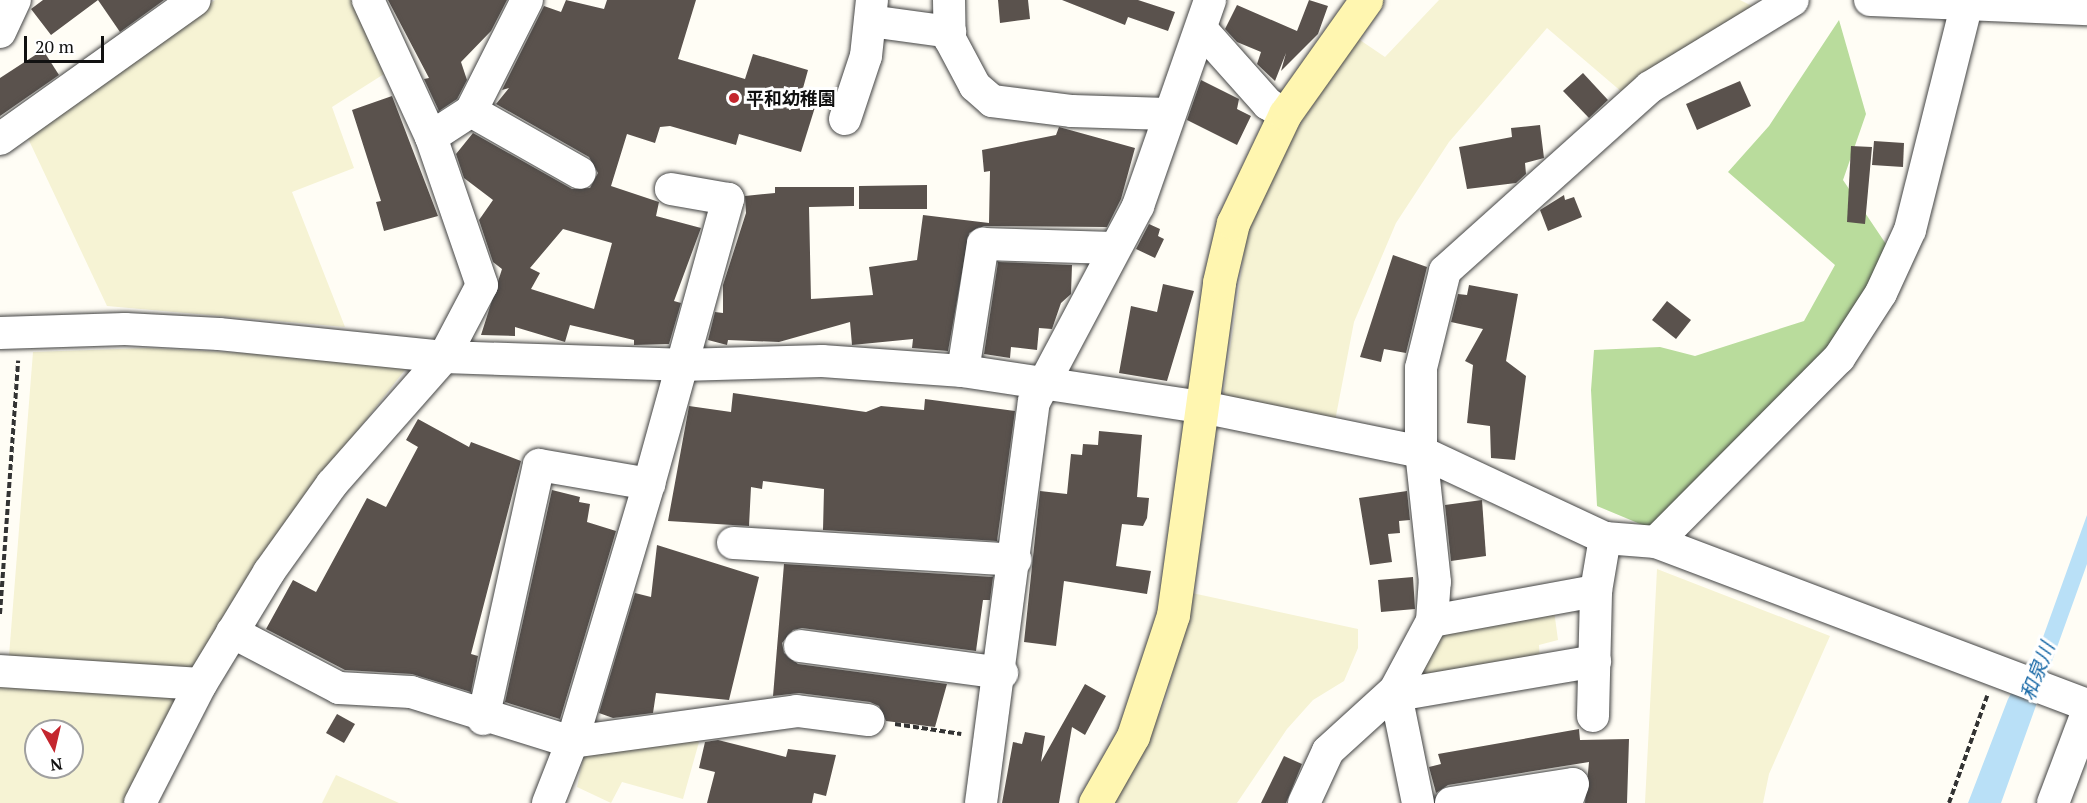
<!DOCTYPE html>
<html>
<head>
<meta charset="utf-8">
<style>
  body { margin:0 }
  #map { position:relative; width:2087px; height:803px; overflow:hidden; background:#fffdf5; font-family:"PT Serif","Noto Sans JP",serif }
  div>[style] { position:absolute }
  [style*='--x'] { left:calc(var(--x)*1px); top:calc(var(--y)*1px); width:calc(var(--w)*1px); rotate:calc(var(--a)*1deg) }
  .farmland>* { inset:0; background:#f6f3d4 }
  .forest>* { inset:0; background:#b9dc9c }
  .water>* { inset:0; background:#b9e0f7 }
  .building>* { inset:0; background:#5a524d }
  .path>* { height:4px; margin-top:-2px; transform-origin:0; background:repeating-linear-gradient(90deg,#333 0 6px,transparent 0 9px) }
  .roads { filter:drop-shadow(0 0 2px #444) drop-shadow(0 0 2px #444) }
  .street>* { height:32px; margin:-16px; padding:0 16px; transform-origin:16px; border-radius:16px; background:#fff }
  .secondary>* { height:33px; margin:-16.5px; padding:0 16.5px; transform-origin:16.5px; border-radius:16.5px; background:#fff6b0 }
  .dots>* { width:16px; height:16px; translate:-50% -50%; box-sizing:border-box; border:3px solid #fff; border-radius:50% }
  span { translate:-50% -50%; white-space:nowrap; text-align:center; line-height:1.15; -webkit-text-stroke:6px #fff; paint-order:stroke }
  .poi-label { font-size:18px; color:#111; font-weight:700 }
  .left { translate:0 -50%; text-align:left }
  .water-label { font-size:20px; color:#1768a6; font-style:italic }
  .north { position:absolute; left:24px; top:719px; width:60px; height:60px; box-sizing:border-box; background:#fff; border:2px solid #a0a0a0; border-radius:50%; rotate:172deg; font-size:16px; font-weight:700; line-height:24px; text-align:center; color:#111 }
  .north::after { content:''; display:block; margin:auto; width:21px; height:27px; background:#c4262e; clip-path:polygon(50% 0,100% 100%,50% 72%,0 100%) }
  .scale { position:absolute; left:24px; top:36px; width:80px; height:27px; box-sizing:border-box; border:3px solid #111; border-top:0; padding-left:8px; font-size:18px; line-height:21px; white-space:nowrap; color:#111; -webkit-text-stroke:4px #fff; paint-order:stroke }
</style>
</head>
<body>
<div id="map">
  <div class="farmland">
    <i style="clip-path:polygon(215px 0,352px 0,384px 74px,332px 107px,354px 168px,292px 192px,345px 327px,107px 306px,25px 132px)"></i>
    <i style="clip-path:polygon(1439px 0,1740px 0,1756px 8px,1623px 93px,1547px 28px,1449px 142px,1396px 223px,1354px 322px,1335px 421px,1223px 397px,1248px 227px,1295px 132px,1357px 38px,1385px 57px)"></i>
    <i style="clip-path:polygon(148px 348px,411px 362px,281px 529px,196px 672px,9px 656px,33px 352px)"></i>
    <i style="clip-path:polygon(1657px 569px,1830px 636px,1769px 774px,1763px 803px,1645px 803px)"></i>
    <i style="clip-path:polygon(1192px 593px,1358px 629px,1358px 648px,1344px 681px,1313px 700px,1287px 729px,1237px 803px,1113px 803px,1166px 701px)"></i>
    <i style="clip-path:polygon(1554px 610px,1558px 640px,1539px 645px,1540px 662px,1417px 683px,1435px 635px)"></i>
    <i style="clip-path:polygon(evenodd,0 686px,178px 697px,125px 803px,0 803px,0 686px,36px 731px,72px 731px,72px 767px,36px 767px,36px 731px)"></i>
    <i style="clip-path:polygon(673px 734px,699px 742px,683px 799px,622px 782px,611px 803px,577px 787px,586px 745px)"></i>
    <i style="clip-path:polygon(336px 775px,399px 803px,322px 803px)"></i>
  </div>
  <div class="forest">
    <i style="clip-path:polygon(1839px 20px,1866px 114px,1843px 180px,1890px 250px,1833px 344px,1657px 531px,1597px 506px,1591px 390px,1594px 350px,1660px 347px,1695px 356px,1804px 321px,1835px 265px,1728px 172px,1769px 126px)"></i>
  </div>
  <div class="water">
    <i style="clip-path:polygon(2087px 515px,2087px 564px,2001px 803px,1968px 803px,2008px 699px,2042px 640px)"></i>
  </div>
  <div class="building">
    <i style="clip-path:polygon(43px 0,164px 0,120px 32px,98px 0,51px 35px,31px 9px)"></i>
    <i style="clip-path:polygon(388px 0,507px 0,491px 31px,461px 62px,467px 80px,457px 99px,439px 111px,424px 79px,429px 78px)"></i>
    <i style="clip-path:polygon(evenodd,566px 0,604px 9px,607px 0,696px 0,678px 59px,745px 79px,753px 54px,808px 70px,800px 99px,816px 104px,801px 152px,739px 134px,736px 145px,670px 126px,660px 127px,655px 143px,627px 134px,611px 186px,659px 202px,656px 216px,701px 228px,674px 301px,681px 303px,669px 344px,634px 345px,634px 340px,570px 325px,565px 342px,515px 327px,515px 336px,481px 335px,502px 269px,493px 262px,479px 220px,493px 200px,464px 178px,456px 154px,473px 133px,572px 189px,590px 188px,598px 173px,589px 157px,496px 104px,509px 88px,502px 90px,544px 6px,561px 12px,566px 0,563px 229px,612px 243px,594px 309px,531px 289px,540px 273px,530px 268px,563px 229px)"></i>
    <i style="clip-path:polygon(998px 0,1028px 0,1030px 19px,1000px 23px)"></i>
    <i style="clip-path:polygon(1062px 0,1138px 0,1175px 12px,1168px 31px,1128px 17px,1125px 25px)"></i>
    <i style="clip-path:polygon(1309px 0,1328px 6px,1318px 34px,1281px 71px,1286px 53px,1275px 81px,1257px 64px,1261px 52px,1237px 42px,1225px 29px,1237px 5px,1297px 31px)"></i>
    <i style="clip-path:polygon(43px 50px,59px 75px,0 116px,0 78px)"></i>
    <i style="clip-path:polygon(1583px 73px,1608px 100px,1589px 118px,1563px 91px)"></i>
    <i style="clip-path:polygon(1201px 80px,1239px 99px,1237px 109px,1251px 116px,1237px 145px,1187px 120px)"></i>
    <i style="clip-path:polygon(1740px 81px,1751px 106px,1697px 130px,1686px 104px)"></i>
    <i style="clip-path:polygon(392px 96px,438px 216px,384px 231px,376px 202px,381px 201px,352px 110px)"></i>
    <i style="clip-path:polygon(1540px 125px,1544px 158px,1525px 163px,1526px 174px,1516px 183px,1467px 189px,1459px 147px,1512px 137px,1511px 128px)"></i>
    <i style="clip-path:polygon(1059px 127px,1135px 148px,1121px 199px,1107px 227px,984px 226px,969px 233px,948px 351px,912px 348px,913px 339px,852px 345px,850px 322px,779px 342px,728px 340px,727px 345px,708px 340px,715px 312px,723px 313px,723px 285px,746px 213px,745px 196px,775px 193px,775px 187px,854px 187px,854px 206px,809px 207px,811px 299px,873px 295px,869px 267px,917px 260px,923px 215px,989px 223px,990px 171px,984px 172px,982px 150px,1056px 135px)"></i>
    <i style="clip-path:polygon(1874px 141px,1904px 143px,1903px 167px,1872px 165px)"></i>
    <i style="clip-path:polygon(1851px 146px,1872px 147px,1865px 224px,1847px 222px)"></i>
    <i style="clip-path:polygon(927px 185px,927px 209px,859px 209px,859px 186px)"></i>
    <i style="clip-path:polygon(1564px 195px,1565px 200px,1574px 197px,1582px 217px,1548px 231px,1540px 210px)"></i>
    <i style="clip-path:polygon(1149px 224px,1160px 229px,1158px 236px,1164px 239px,1155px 258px,1136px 249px)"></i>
    <i style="clip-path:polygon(1393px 255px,1427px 267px,1406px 353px,1384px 349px,1381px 362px,1360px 357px)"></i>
    <i style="clip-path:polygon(998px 262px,1072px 265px,1071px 294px,1061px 303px,1052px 329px,1039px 328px,1037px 350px,1011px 347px,1010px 358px,984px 354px)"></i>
    <i style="clip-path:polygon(1163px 284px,1194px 291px,1167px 381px,1119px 373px,1131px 306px,1157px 312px)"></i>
    <i style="clip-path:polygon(1469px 285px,1518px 294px,1506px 361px,1526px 376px,1515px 460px,1491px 458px,1490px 426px,1467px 423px,1473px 365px,1465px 361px,1483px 329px,1451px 322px,1458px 294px,1467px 295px)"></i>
    <i style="clip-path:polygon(1667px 301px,1691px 320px,1676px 339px,1652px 320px)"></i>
    <i style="clip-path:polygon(733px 393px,866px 412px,881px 406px,924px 410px,925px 399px,1015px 411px,997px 541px,823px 530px,824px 489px,763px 481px,762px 489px,751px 487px,749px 526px,668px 521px,689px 406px,731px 412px)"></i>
    <i style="clip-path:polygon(418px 419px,469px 447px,471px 442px,521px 461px,471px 654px,478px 656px,471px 692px,412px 674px,345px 670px,266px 629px,293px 580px,316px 592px,367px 498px,386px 507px,418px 447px,406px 440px)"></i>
    <i style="clip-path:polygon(1099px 431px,1142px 435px,1137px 497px,1149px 498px,1147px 518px,1143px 526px,1122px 524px,1116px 566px,1151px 571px,1147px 594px,1064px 581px,1056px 646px,1024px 642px,1040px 491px,1067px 494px,1071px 454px,1082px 455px,1083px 444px,1098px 445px)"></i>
    <i style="clip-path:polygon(552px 490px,580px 497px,579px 502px,590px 504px,587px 522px,616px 531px,560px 719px,505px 702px)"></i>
    <i style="clip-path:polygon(1407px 491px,1410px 520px,1399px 521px,1400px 533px,1388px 534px,1392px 562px,1370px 565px,1359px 498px)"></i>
    <i style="clip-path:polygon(1482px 500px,1486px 556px,1451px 561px,1445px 505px)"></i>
    <i style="clip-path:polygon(657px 545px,759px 577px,729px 700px,656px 693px,653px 713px,613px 718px,599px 713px,635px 593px,651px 597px)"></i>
    <i style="clip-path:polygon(784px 564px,993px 577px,990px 600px,983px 600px,976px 651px,802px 628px,793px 630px,782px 643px,784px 653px,798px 664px,947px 684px,935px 727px,886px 721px,879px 706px,870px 702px,799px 693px,773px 696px)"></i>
    <i style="clip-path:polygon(1413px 577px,1415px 609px,1381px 612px,1378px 580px)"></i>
    <i style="clip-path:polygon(1085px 684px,1106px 696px,1085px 735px,1072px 727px,1059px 803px,1002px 803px,1013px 742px,1022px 744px,1025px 732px,1045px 736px,1041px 762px)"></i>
    <i style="clip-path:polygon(337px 714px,355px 724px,344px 743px,326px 733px)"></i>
    <i style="clip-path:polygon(1579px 729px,1580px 740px,1629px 739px,1627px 803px,1585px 803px,1589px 762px,1448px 785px,1436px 793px,1429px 767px,1441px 764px,1438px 754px)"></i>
    <i style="clip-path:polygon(718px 740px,786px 757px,788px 749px,836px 755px,826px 796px,814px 793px,812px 803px,707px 803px,715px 772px,699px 768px,705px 742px)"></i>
    <i style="clip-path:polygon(1284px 756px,1302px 764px,1286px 803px,1261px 803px)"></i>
  </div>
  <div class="path">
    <i style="--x:0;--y:614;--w:254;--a:-85.9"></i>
    <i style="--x:895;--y:724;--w:67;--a:8.6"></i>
    <i style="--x:1949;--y:803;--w:114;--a:-70.4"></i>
  </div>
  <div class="roads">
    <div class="street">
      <i style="--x:949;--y:0;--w:39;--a:89"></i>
      <i style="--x:950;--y:39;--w:53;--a:62"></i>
      <i style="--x:975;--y:86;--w:23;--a:41"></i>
      <i style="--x:992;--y:101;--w:81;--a:7.1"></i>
      <i style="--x:1072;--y:111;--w:95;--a:1.8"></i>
      <i style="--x:1870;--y:0;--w:217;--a:2.4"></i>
      <i style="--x:870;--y:21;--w:81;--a:7.8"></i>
      <i style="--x:1202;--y:30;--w:99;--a:48.3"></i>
      <i style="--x:1268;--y:104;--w:20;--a:30"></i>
      <i style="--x:0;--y:32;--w:35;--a:-65"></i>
      <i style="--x:471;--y:111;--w:125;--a:29.6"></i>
      <i style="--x:845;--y:119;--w:66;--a:-71.6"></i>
      <i style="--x:866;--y:56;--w:56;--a:-83.9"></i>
      <i style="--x:431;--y:137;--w:48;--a:-33"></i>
      <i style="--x:471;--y:111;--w:124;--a:-63.2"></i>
      <i style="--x:0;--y:139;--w:239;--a:-35.5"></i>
      <i style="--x:0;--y:333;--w:125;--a:-1.8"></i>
      <i style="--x:125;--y:329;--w:94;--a:3"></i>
      <i style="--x:219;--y:334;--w:226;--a:5.8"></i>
      <i style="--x:444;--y:357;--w:237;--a:1.9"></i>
      <i style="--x:681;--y:365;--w:141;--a:-1.6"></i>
      <i style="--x:822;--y:361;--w:141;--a:4.1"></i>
      <i style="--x:963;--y:371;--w:242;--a:8.6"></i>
      <i style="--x:1202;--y:407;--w:224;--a:11.6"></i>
      <i style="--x:1421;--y:452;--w:203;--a:25.1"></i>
      <i style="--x:1605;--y:538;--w:51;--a:4.5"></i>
      <i style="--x:1656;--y:542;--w:461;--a:20.7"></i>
      <i style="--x:963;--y:371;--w:129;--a:-81.1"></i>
      <i style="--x:983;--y:244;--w:130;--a:1.8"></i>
      <i style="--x:1656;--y:542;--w:260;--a:-45.2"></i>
      <i style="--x:1839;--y:358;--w:77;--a:-57.1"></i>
      <i style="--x:1881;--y:293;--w:69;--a:-65.3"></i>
      <i style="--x:1910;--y:230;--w:234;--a:-75.9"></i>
      <i style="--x:733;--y:543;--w:283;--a:3.4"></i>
      <i style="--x:1432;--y:621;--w:167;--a:-10.4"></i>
      <i style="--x:232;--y:632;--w:121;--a:27.6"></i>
      <i style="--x:339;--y:688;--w:72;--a:3.2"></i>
      <i style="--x:411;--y:692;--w:169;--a:17.3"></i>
      <i style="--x:572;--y:742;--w:227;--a:-7.8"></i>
      <i style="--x:797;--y:711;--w:72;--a:7.2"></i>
      <i style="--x:800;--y:646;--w:204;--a:7.6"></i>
      <i style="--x:0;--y:671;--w:201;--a:3.7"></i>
      <i style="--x:1397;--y:695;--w:201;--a:-9.7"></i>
      <i style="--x:1593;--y:716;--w:125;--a:-88.6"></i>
      <i style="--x:1596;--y:591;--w:54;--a:-80.4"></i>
      <i style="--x:483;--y:719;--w:260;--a:-77.6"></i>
      <i style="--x:539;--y:465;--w:112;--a:9.8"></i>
      <i style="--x:140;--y:803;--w:134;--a:-62.9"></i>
      <i style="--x:201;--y:684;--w:131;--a:-58.7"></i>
      <i style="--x:269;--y:572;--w:108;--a:-54.4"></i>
      <i style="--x:332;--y:484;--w:169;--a:-48.6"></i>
      <i style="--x:444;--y:357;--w:81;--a:-62.2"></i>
      <i style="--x:482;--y:285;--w:157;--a:-109"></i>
      <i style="--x:431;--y:137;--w:151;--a:-114.7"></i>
      <i style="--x:548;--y:803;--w:66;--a:-68.5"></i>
      <i style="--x:572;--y:742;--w:269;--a:-73.4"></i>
      <i style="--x:649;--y:484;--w:296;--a:-74.5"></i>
      <i style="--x:728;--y:199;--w:58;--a:-170"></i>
      <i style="--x:981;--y:803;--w:404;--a:-82.5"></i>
      <i style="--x:1034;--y:402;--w:222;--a:-62"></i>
      <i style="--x:1138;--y:206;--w:218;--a:-70.7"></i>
      <i style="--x:1304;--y:803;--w:57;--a:-65.2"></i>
      <i style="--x:1328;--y:751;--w:91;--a:-42.3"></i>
      <i style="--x:1418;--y:803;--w:115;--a:-101.5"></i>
      <i style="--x:1395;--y:690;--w:78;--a:-61.8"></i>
      <i style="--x:1432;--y:621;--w:39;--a:-86"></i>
      <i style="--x:1435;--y:582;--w:131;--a:-96.1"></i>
      <i style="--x:1421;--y:452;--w:84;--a:-90"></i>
      <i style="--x:1421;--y:368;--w:100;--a:-76.1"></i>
      <i style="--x:1445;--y:271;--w:275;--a:-41.9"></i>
      <i style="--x:1650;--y:87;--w:167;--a:-31.3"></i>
      <i style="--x:1451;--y:803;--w:123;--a:-8.9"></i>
      <i style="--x:1573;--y:784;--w:20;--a:110"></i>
      <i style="--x:2053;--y:803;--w:96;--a:-69.3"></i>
    </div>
    <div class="secondary">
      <i style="--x:1095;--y:803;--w:77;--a:-60.4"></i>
      <i style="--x:1133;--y:736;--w:127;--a:-71.7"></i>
      <i style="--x:1173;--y:615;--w:336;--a:-82.1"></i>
      <i style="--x:1219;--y:282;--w:61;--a:-76.7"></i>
      <i style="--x:1233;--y:223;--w:121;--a:-64.5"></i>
      <i style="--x:1285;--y:114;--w:140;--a:-54.6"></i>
    </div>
  </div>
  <div class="dots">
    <i style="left:734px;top:98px;background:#c4262e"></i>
  </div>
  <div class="poi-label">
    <span class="left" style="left:746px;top:98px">平和幼稚園</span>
  </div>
  <div class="water-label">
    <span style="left:2037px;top:671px;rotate:-69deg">和泉川</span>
  </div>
  <div class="north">N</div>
  <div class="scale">20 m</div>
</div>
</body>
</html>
